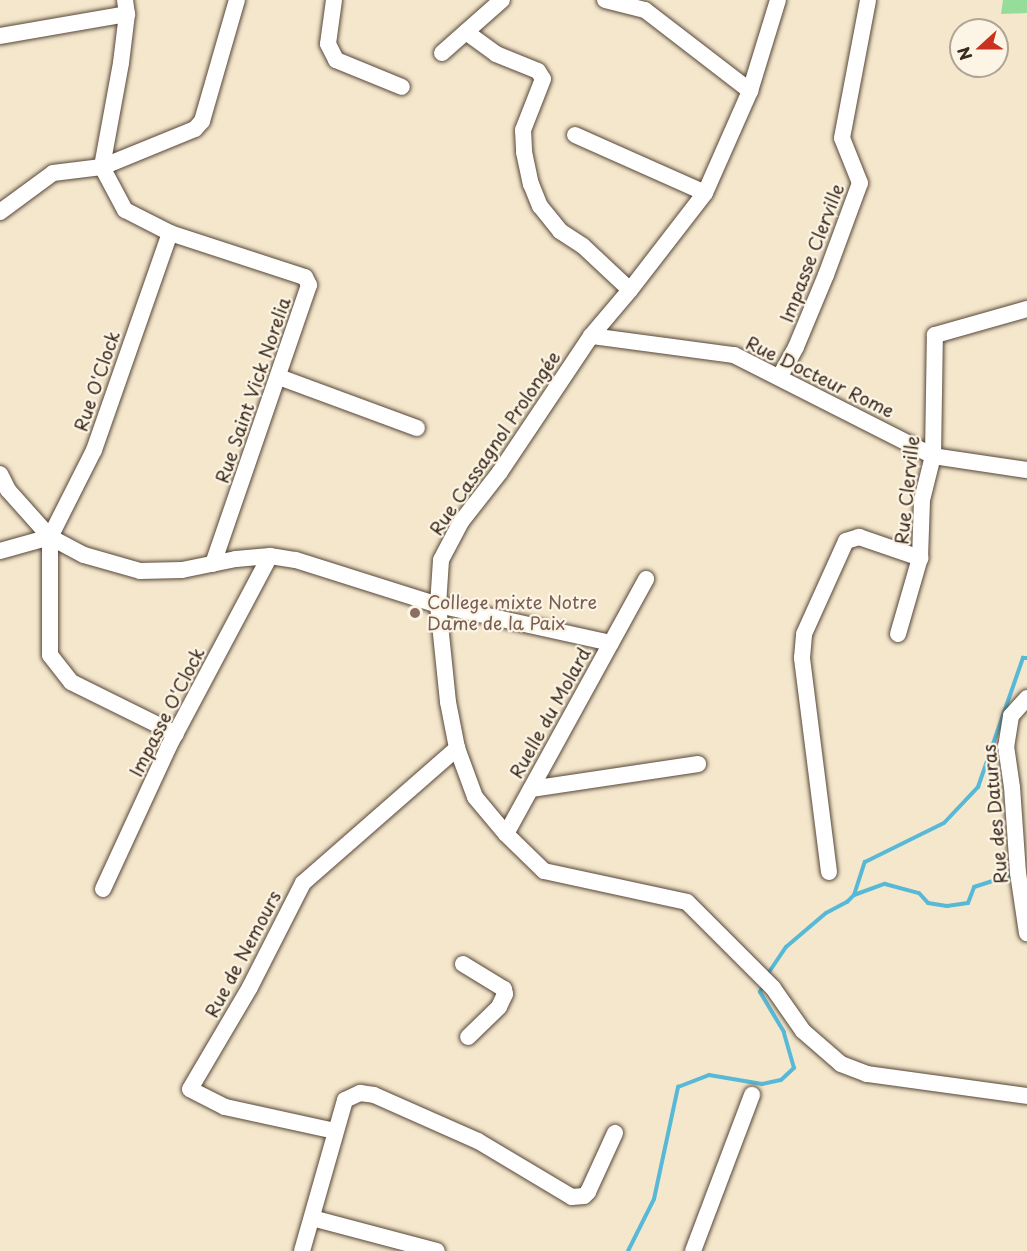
<!DOCTYPE html>
<html>
<head>
<meta charset="utf-8">
<style>
  body { margin:0 }
  #map { position:relative; width:1027px; height:1251px; overflow:hidden; background:#f4e7cc; font-family:"Playpen Sans",sans-serif }
  div>[style] { position:absolute }
  [style*='--x'] { left:calc(var(--x)*1px); top:calc(var(--y)*1px); width:calc(var(--w)*1px); rotate:calc(var(--a)*1deg) }
  .green>* { inset:0; background:#95dd98 }
  .stream>* { height:4px; margin:-2px; padding:0 2px; transform-origin:2px; border-radius:2px; background:#58b9d7 }
  .roads { filter:drop-shadow(0 0 2px #574638) drop-shadow(0 0 2px #574638) }
  .minor>* { height:16px; margin:-8px; padding:0 8px; transform-origin:8px; border-radius:8px; background:#fff }
  .dots>* { width:16px; height:16px; translate:-50% -50%; box-sizing:border-box; border:3px solid #fcf5e5; border-radius:50% }
  span { translate:-50% -50%; white-space:nowrap; text-align:center; line-height:1.15; -webkit-text-stroke:4.5px #fcf5e5; paint-order:stroke }
  .street-label { font-size:18px; color:#3b2a1e }
  .education-label { font-size:18px; color:#785e54 }
  .left { translate:0 -50%; text-align:left }
  .north { position:absolute; left:949px; top:18px; width:60px; height:60px; box-sizing:border-box; background:#fcf5e5; border:2px solid #afa495; border-radius:50%; rotate:249deg; font-size:16px; font-weight:700; line-height:24px; text-align:center; color:#3b2a1e }
  .north::after { content:''; display:block; margin:auto; width:21px; height:27px; background:#c8321e; clip-path:polygon(50% 0,100% 100%,50% 72%,0 100%) }
</style>
</head>
<body>
<div id="map">
  <div class="green">
    <i style="clip-path:polygon(1003px 0,1027px 0,1027px 13px,1001px 14px)"></i>
  </div>
  <div class="stream">
    <i style="--x:854;--y:895;--w:35;--a:-72"></i>
    <i style="--x:865;--y:862;--w:88;--a:-26.3"></i>
    <i style="--x:944;--y:823;--w:50;--a:-46.6"></i>
    <i style="--x:978;--y:787;--w:137;--a:-70.8"></i>
    <i style="--x:1023;--y:658;--w:4;--a:0"></i>
    <i style="--x:767;--y:975;--w:34;--a:-56"></i>
    <i style="--x:786;--y:947;--w:52;--a:-40.4"></i>
    <i style="--x:826;--y:913;--w:24;--a:-28"></i>
    <i style="--x:847;--y:902;--w:10;--a:-45"></i>
    <i style="--x:854;--y:895;--w:33;--a:-20"></i>
    <i style="--x:885;--y:884;--w:35;--a:15"></i>
    <i style="--x:919;--y:893;--w:13;--a:48"></i>
    <i style="--x:928;--y:903;--w:19;--a:9"></i>
    <i style="--x:947;--y:906;--w:21;--a:-8"></i>
    <i style="--x:968;--y:903;--w:17;--a:-69"></i>
    <i style="--x:974;--y:887;--w:42;--a:-18"></i>
    <i style="--x:628;--y:1251;--w:58;--a:-63.4"></i>
    <i style="--x:654;--y:1199;--w:115;--a:-77.9"></i>
    <i style="--x:678;--y:1087;--w:33;--a:-21"></i>
    <i style="--x:709;--y:1075;--w:54;--a:9.6"></i>
    <i style="--x:762;--y:1084;--w:19;--a:-12"></i>
    <i style="--x:781;--y:1080;--w:18;--a:-43"></i>
    <i style="--x:794;--y:1068;--w:37;--a:-106"></i>
    <i style="--x:784;--y:1032;--w:47;--a:-121"></i>
    <i style="--x:760;--y:992;--w:8;--a:-67"></i>
  </div>
  <div class="roads">
    <div class="minor">
      <i style="--x:125;--y:0;--w:14;--a:82"></i>
      <i style="--x:127;--y:14;--w:49;--a:97"></i>
      <i style="--x:121;--y:63;--w:106;--a:100.4"></i>
      <i style="--x:102;--y:167;--w:49;--a:61.9"></i>
      <i style="--x:125;--y:210;--w:51;--a:27.1"></i>
      <i style="--x:170;--y:233;--w:142;--a:18.1"></i>
      <i style="--x:305;--y:277;--w:9;--a:63"></i>
      <i style="--x:309;--y:285;--w:295;--a:109"></i>
      <i style="--x:334;--y:0;--w:44;--a:97.8"></i>
      <i style="--x:328;--y:44;--w:18;--a:63"></i>
      <i style="--x:336;--y:60;--w:71;--a:22.2"></i>
      <i style="--x:605;--y:0;--w:41;--a:14"></i>
      <i style="--x:645;--y:10;--w:133;--a:37.6"></i>
      <i style="--x:778;--y:0;--w:95;--a:107.1"></i>
      <i style="--x:750;--y:91;--w:111;--a:113.8"></i>
      <i style="--x:705;--y:193;--w:123;--a:127.7"></i>
      <i style="--x:630;--y:290;--w:60;--a:130.3"></i>
      <i style="--x:591;--y:336;--w:164;--a:123.8"></i>
      <i style="--x:500;--y:472;--w:63;--a:128"></i>
      <i style="--x:461;--y:522;--w:43;--a:117.8"></i>
      <i style="--x:441;--y:560;--w:45;--a:93.8"></i>
      <i style="--x:438;--y:605;--w:98;--a:84.1"></i>
      <i style="--x:448;--y:702;--w:47;--a:78.9"></i>
      <i style="--x:457;--y:748;--w:52;--a:69.8"></i>
      <i style="--x:475;--y:797;--w:48;--a:50"></i>
      <i style="--x:506;--y:834;--w:53;--a:44.2"></i>
      <i style="--x:544;--y:871;--w:146;--a:12.2"></i>
      <i style="--x:687;--y:902;--w:122;--a:45"></i>
      <i style="--x:773;--y:988;--w:52;--a:55.1"></i>
      <i style="--x:803;--y:1031;--w:50;--a:41"></i>
      <i style="--x:841;--y:1064;--w:28;--a:21"></i>
      <i style="--x:867;--y:1074;--w:162;--a:7.8"></i>
      <i style="--x:466;--y:32;--w:37;--a:36"></i>
      <i style="--x:496;--y:54;--w:45;--a:22"></i>
      <i style="--x:538;--y:71;--w:9;--a:58"></i>
      <i style="--x:543;--y:79;--w:55;--a:111.4"></i>
      <i style="--x:523;--y:130;--w:22;--a:87"></i>
      <i style="--x:524;--y:152;--w:33;--a:78"></i>
      <i style="--x:531;--y:184;--w:24;--a:68"></i>
      <i style="--x:540;--y:206;--w:32;--a:51"></i>
      <i style="--x:560;--y:231;--w:27;--a:33"></i>
      <i style="--x:583;--y:246;--w:64;--a:43.1"></i>
      <i style="--x:0;--y:36;--w:129;--a:-9.8"></i>
      <i style="--x:442;--y:53;--w:80;--a:-41.5"></i>
      <i style="--x:575;--y:135;--w:142;--a:24"></i>
      <i style="--x:0;--y:212;--w:66;--a:-36.3"></i>
      <i style="--x:53;--y:173;--w:49;--a:-7"></i>
      <i style="--x:102;--y:167;--w:100;--a:-22.2"></i>
      <i style="--x:195;--y:129;--w:11;--a:-49"></i>
      <i style="--x:202;--y:121;--w:126;--a:-73.9"></i>
      <i style="--x:170;--y:233;--w:230;--a:109.3"></i>
      <i style="--x:94;--y:450;--w:97;--a:116.8"></i>
      <i style="--x:50;--y:537;--w:118;--a:90"></i>
      <i style="--x:50;--y:655;--w:34;--a:52"></i>
      <i style="--x:71;--y:682;--w:117;--a:26.3"></i>
      <i style="--x:591;--y:336;--w:144;--a:7.6"></i>
      <i style="--x:734;--y:355;--w:223;--a:26.9"></i>
      <i style="--x:933;--y:456;--w:95;--a:8.5"></i>
      <i style="--x:780;--y:376;--w:33;--a:-61"></i>
      <i style="--x:796;--y:347;--w:78;--a:-67.4"></i>
      <i style="--x:826;--y:275;--w:98;--a:-69.7"></i>
      <i style="--x:860;--y:183;--w:48;--a:-111.8"></i>
      <i style="--x:842;--y:138;--w:140;--a:-79.3"></i>
      <i style="--x:279;--y:377;--w:147;--a:20.3"></i>
      <i style="--x:0;--y:474;--w:18;--a:63"></i>
      <i style="--x:8;--y:490;--w:63;--a:48.2"></i>
      <i style="--x:50;--y:537;--w:38;--a:28"></i>
      <i style="--x:84;--y:555;--w:58;--a:15.9"></i>
      <i style="--x:140;--y:571;--w:42;--a:-1.4"></i>
      <i style="--x:182;--y:570;--w:55;--a:-11.5"></i>
      <i style="--x:236;--y:559;--w:34;--a:-5"></i>
      <i style="--x:270;--y:556;--w:26;--a:9"></i>
      <i style="--x:296;--y:560;--w:149;--a:17.6"></i>
      <i style="--x:438;--y:605;--w:177;--a:12.4"></i>
      <i style="--x:0;--y:551;--w:52;--a:-15.6"></i>
      <i style="--x:898;--y:634;--w:79;--a:-73.9"></i>
      <i style="--x:920;--y:558;--w:58;--a:-88"></i>
      <i style="--x:922;--y:500;--w:45;--a:-76"></i>
      <i style="--x:933;--y:456;--w:121;--a:-89.1"></i>
      <i style="--x:935;--y:335;--w:96;--a:-15.8"></i>
      <i style="--x:1027;--y:698;--w:24;--a:132"></i>
      <i style="--x:1011;--y:716;--w:30;--a:99"></i>
      <i style="--x:1006;--y:746;--w:41;--a:81.7"></i>
      <i style="--x:1012;--y:787;--w:86;--a:86"></i>
      <i style="--x:1018;--y:873;--w:61;--a:81.5"></i>
      <i style="--x:531;--y:789;--w:169;--a:-8.5"></i>
      <i style="--x:506;--y:834;--w:291;--a:-61.2"></i>
      <i style="--x:829;--y:872;--w:216;--a:-97.2"></i>
      <i style="--x:802;--y:658;--w:24;--a:-85"></i>
      <i style="--x:804;--y:634;--w:102;--a:-65.7"></i>
      <i style="--x:846;--y:541;--w:14;--a:-17"></i>
      <i style="--x:859;--y:537;--w:65;--a:19"></i>
      <i style="--x:103;--y:889;--w:157;--a:-65.2"></i>
      <i style="--x:169;--y:746;--w:215;--a:-62"></i>
      <i style="--x:463;--y:964;--w:48;--a:31.4"></i>
      <i style="--x:504;--y:989;--w:5;--a:79"></i>
      <i style="--x:505;--y:994;--w:14;--a:115"></i>
      <i style="--x:499;--y:1007;--w:43;--a:135.9"></i>
      <i style="--x:335;--y:1131;--w:113;--a:-167.7"></i>
      <i style="--x:225;--y:1107;--w:39;--a:-153"></i>
      <i style="--x:190;--y:1089;--w:118;--a:-59.5"></i>
      <i style="--x:250;--y:987;--w:117;--a:-63"></i>
      <i style="--x:303;--y:883;--w:205;--a:-41.2"></i>
      <i style="--x:312;--y:1218;--w:129;--a:14.8"></i>
      <i style="--x:302;--y:1251;--w:157;--a:-74.1"></i>
      <i style="--x:345;--y:1100;--w:17;--a:-25"></i>
      <i style="--x:360;--y:1093;--w:14;--a:8"></i>
      <i style="--x:374;--y:1095;--w:114;--a:23.9"></i>
      <i style="--x:478;--y:1141;--w:109;--a:30.8"></i>
      <i style="--x:572;--y:1197;--w:12;--a:-5"></i>
      <i style="--x:584;--y:1196;--w:6;--a:-45"></i>
      <i style="--x:588;--y:1192;--w:65;--a:-65.4"></i>
      <i style="--x:693;--y:1251;--w:167;--a:-69.3"></i>
    </div>
  </div>
  <div class="dots">
    <i style="left:415px;top:613px;background:#8d6e63"></i>
  </div>
  <div class="street-label">
    <span style="left:812px;top:253px;rotate:-69deg">Impasse Clerville</span>
    <span style="left:820px;top:377px;rotate:26deg">Rue Docteur Rome</span>
    <span style="left:97px;top:381px;rotate:-71deg">Rue O'Clock</span>
    <span style="left:253px;top:390px;rotate:-71deg">Rue Saint Vick Norelia</span>
    <span style="left:495px;top:443px;rotate:-56deg">Rue Cassagnol Prolongée</span>
    <span style="left:907px;top:490px;rotate:-84deg">Rue Clerville</span>
    <span style="left:167px;top:712px;rotate:-63deg">Impasse O'Clock</span>
    <span style="left:550px;top:713px;rotate:-61deg">Ruelle du Molard</span>
    <span style="left:995px;top:814px;rotate:-95deg">Rue des Daturas</span>
    <span style="left:243px;top:954px;rotate:-62deg">Rue de Nemours</span>
  </div>
  <div class="education-label">
    <span class="left" style="left:427px;top:613px">College mixte Notre<br>Dame de la Paix</span>
  </div>
  <div class="north">N</div>
</div>
</body>
</html>
